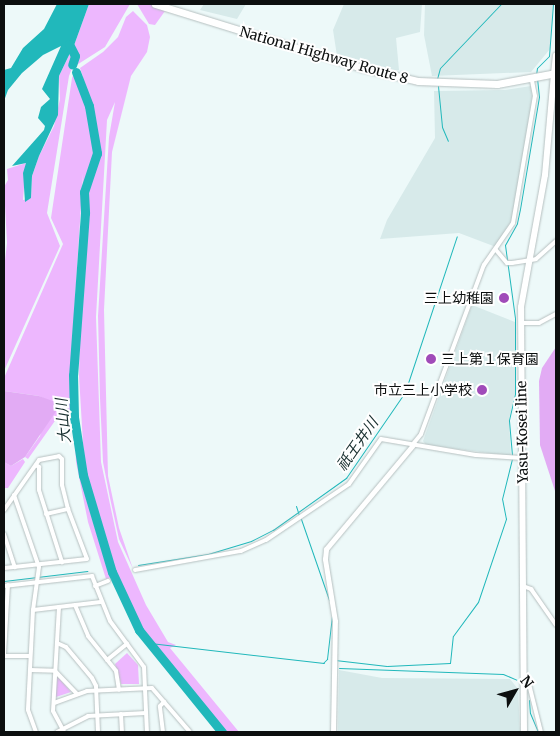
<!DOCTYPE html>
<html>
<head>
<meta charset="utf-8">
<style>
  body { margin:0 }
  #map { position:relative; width:560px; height:736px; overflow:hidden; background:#edf9f9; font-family:Merriweather,"Noto Sans JP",serif }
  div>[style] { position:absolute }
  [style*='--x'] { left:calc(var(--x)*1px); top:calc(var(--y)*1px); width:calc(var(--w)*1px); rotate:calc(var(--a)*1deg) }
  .built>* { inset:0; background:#d7eaea }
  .green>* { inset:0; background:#edb7fe }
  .forest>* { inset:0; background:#e2abf4 }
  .water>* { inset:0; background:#21b8bb }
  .stream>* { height:1px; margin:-0.5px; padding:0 0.5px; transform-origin:0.5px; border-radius:0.5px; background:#21b8bb }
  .river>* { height:9px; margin:-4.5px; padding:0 4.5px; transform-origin:4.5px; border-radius:4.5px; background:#21b8bb }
  .roads { filter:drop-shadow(0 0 1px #b6c0c0) drop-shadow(0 0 1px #b6c0c0) }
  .minor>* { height:4px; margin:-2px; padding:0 2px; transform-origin:2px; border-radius:2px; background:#fff }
  .tertiary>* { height:5px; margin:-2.5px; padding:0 2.5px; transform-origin:2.5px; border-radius:2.5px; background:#fff }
  .secondary>* { height:5.5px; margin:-2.75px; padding:0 2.75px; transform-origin:2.75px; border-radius:2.75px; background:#fff }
  .primary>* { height:6px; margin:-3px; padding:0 3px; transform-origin:3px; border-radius:3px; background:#fff }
  .trunk>* { height:7px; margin:-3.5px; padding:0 3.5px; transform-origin:3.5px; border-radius:3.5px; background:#fff }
  .dots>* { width:14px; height:14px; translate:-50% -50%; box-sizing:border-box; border:2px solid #fff; border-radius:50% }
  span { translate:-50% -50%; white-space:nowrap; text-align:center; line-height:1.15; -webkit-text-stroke:4px #fff; paint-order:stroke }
  .street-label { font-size:14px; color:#0c0f0f }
  .poi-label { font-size:14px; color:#0c0f0f }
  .right { translate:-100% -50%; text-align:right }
  .left { translate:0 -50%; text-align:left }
  .water-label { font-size:15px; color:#172e2e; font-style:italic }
  .frame { position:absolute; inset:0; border:5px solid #0c0f0f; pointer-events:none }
  .north { position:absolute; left:490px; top:666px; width:50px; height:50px; -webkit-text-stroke:4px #fff; paint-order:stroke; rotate:52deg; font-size:14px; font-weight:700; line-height:20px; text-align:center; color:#0c0f0f }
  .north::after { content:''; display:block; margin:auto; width:18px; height:22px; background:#0c0f0f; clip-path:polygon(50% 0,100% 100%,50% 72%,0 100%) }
</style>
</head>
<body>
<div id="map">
  <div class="built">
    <i style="clip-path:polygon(204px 4px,246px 4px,237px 19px,200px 10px)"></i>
    <i style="clip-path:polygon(344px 4px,422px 4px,420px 32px,396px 38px,399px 70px,390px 71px,337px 56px,333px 30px)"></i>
    <i style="clip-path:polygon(425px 4px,553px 4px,550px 49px,531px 72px,432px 76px,424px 35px)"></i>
    <i style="clip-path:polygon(531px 86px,532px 98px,513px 217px,496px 247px,459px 233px,380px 239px,387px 220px,435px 138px,434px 91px,505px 90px)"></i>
    <i style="clip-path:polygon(472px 305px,515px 322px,515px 394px,509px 419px,511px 456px,426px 445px,423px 441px)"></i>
    <i style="clip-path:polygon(339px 670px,382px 678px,510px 679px,518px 689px,520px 732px,338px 732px)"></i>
  </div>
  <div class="green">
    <i style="clip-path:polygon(89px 4px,130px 4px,105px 47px,72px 68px,69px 76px,47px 213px,60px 246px,4px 371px,4px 269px,7px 243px,4px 187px,8px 180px,7px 169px,26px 163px,23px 200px,31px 198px,32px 176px,39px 156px,54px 126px,60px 99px,59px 76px,70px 53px,74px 58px,72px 65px,76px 62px,72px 51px)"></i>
    <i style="clip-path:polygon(137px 4px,170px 4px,155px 25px,149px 24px)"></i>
    <i style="clip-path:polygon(133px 11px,147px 25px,150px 37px,147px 52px,131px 76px,112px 152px,104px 310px,108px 476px,119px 528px,133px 569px,119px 539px,110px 498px,103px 462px,100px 398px,98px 316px,109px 137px,115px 102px,107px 120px,96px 317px,101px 462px,118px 542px,146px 605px,168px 642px,176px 645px,170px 648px,239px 732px,219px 732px,151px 648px,119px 592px,94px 523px,85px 477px,79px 376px,83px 174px,74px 316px,79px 459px,85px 495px,110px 578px,106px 579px,88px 522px,76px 462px,74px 422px,64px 415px,57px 418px,28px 459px,25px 457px,40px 436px,49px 401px,39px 396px,4px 391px,4px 378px,63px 244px,51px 218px,72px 78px,74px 73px,78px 81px,83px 77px,80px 68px,103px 52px,118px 37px,126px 17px)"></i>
    <i style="clip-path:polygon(23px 459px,25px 462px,8px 488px,4px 488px,4px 462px,11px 466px)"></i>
    <i style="clip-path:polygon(127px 653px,138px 665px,139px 684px,121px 684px,115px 664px)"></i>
    <i style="clip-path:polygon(56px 676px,59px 678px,71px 692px,56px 697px)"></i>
  </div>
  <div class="forest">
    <i style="clip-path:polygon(556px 347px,556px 494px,540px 445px,539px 381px,542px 368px)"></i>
    <i style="clip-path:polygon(4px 391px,39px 396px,61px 404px,25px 457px,11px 466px,4px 462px)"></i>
  </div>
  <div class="water">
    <i style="clip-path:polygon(57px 4px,89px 4px,72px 51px,76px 62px,73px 63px,70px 53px,59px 76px,58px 115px,39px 156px,32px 176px,31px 198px,25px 202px,23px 173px,26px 163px,12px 166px,44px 130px,45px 126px,38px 118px,41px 107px,50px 99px,42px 89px,61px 46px,43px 55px,22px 73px,8px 90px,4px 101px,4px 70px,11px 68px,23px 48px,44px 29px)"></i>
  </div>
  <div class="stream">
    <i style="--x:536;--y:75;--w:7;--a:-82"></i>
    <i style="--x:537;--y:68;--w:17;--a:-45"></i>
    <i style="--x:549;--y:56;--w:52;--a:-85.6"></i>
    <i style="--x:437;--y:79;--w:11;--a:-75"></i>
    <i style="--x:440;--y:68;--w:88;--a:-46.4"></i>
    <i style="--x:438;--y:86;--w:41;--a:84.4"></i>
    <i style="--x:442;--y:127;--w:15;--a:67"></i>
    <i style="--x:512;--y:455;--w:35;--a:-95"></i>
    <i style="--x:509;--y:420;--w:27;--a:-77"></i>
    <i style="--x:515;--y:394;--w:76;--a:-90"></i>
    <i style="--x:515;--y:318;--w:74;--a:-97.8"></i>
    <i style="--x:505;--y:245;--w:25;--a:-61"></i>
    <i style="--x:517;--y:223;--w:14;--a:-78"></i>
    <i style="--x:520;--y:209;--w:114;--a:-80.4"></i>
    <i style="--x:539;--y:97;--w:18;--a:-96"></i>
    <i style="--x:296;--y:506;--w:9;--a:72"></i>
    <i style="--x:301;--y:519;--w:86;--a:70.9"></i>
    <i style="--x:138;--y:565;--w:71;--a:-8.9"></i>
    <i style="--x:208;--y:554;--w:45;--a:-16.8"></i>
    <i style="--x:251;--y:541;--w:25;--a:-27"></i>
    <i style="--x:273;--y:530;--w:90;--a:-35.5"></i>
    <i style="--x:346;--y:478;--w:104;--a:-55.5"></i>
    <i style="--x:405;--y:392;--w:164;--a:-71.6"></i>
    <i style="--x:4;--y:581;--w:84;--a:-6.9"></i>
    <i style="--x:150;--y:643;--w:175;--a:6.6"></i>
    <i style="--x:335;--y:660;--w:52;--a:6.6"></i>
    <i style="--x:387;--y:666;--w:63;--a:-2.7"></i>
    <i style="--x:450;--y:663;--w:27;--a:-84"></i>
    <i style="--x:453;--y:636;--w:42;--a:-53.7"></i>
    <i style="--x:478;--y:602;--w:88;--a:-71.4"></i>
    <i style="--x:506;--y:519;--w:20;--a:-101"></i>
    <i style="--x:502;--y:499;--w:41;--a:-76"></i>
    <i style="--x:323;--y:663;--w:6;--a:-45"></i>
    <i style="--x:327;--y:659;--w:43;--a:-83.4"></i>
    <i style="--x:339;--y:668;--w:164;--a:2.1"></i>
    <i style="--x:503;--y:674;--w:15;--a:23"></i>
    <i style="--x:529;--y:700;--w:13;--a:86"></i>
    <i style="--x:530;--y:713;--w:21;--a:67"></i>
  </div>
  <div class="river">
    <i style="--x:69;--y:44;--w:13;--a:63"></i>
    <i style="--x:75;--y:56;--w:9;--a:108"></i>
    <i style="--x:76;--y:72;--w:36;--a:69"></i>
    <i style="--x:89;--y:106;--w:48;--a:80.3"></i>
    <i style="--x:97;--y:153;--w:41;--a:108.4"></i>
    <i style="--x:84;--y:192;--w:21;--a:87"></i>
    <i style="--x:85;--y:213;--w:162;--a:94.2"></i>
    <i style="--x:73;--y:375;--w:42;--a:88.6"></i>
    <i style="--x:74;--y:417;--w:59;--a:81.2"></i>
    <i style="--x:83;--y:475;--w:101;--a:73.4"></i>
    <i style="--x:112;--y:572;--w:64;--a:65"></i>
    <i style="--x:139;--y:630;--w:132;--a:50.9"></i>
  </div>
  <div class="roads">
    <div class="minor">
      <i style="--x:496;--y:250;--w:17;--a:50"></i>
      <i style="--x:507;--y:263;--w:5;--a:0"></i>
      <i style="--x:512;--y:263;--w:24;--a:-9"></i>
      <i style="--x:536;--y:259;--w:27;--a:-42"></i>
      <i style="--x:521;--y:323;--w:18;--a:0"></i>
      <i style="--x:539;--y:323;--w:19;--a:-28"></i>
      <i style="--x:413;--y:444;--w:13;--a:-51"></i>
      <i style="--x:421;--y:434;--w:180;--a:-69.6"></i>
      <i style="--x:484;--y:265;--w:51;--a:-55.4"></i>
      <i style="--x:513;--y:223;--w:129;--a:-80.2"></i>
      <i style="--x:535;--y:96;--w:16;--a:-101"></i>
      <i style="--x:36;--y:465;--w:4;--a:34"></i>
      <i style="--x:39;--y:467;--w:23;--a:90"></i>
      <i style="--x:39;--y:490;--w:76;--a:72.3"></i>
      <i style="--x:14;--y:495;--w:76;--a:70.9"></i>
      <i style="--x:39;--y:567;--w:43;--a:97.9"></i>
      <i style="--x:33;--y:610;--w:100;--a:92.9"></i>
      <i style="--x:28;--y:710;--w:23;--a:70"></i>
      <i style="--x:4;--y:510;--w:61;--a:-55"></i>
      <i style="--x:39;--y:460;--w:20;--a:-11"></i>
      <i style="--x:59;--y:456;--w:4;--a:45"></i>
      <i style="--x:62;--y:459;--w:26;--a:90"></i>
      <i style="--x:62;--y:485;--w:25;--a:76"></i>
      <i style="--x:68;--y:509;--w:53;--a:69.2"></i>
      <i style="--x:87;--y:559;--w:83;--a:173.8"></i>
      <i style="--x:46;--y:514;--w:23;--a:-13"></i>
      <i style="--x:4;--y:534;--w:35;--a:72"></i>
      <i style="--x:135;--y:570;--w:108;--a:-10.2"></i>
      <i style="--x:241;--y:551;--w:27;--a:-24"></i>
      <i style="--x:266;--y:540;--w:100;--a:-34"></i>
      <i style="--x:349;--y:484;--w:55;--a:-54.6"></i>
      <i style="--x:381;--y:439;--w:96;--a:9.6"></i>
      <i style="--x:476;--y:455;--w:46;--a:3.7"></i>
      <i style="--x:4;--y:586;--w:89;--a:-6.5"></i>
      <i style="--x:92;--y:576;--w:48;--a:68.2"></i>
      <i style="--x:110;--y:621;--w:57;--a:53.5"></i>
      <i style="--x:144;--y:667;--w:65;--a:87.4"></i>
      <i style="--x:95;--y:586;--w:14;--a:-21"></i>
      <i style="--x:523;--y:586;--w:9;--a:21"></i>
      <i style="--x:531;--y:589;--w:44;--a:55.2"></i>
      <i style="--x:75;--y:605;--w:34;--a:67"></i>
      <i style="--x:88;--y:636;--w:45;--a:51.3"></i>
      <i style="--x:116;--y:671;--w:19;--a:81"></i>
      <i style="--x:59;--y:607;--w:104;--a:93.3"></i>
      <i style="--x:53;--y:711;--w:24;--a:62"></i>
      <i style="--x:33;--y:610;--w:68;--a:-6.7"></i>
      <i style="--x:57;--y:643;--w:10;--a:24"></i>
      <i style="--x:66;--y:647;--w:40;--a:50"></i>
      <i style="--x:92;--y:678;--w:9;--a:63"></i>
      <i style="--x:96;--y:686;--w:46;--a:87.5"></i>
      <i style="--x:4;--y:654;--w:69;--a:-86.7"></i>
      <i style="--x:4;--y:656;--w:26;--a:0"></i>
      <i style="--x:107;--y:660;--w:26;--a:-39"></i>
      <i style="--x:30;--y:670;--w:25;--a:2"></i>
      <i style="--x:55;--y:671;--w:32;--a:46"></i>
      <i style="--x:524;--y:679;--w:7;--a:45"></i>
      <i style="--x:529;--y:684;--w:49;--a:76"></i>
      <i style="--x:54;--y:703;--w:35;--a:-20"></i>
      <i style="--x:87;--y:691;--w:65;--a:-2.6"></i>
      <i style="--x:152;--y:688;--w:58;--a:49.2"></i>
      <i style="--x:121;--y:714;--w:18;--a:87"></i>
      <i style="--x:57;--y:732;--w:35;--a:-27"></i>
      <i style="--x:88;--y:716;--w:58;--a:-3"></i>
      <i style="--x:163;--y:732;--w:26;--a:-97"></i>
      <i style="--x:160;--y:706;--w:6;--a:-45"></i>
    </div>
    <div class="tertiary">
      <i style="--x:333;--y:732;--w:111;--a:-89"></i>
      <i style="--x:335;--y:621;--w:63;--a:-99.2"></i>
      <i style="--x:325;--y:559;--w:10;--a:-84"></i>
      <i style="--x:326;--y:549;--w:136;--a:-50.1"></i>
    </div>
    <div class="secondary">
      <i style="--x:554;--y:74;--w:18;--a:-84"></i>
    </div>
    <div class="primary">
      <i style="--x:524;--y:732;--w:425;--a:-90.4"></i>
      <i style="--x:521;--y:307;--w:134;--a:-79.7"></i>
      <i style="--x:545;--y:175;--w:101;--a:-84.9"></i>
    </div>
    <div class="trunk">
      <i style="--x:155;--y:4;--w:217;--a:17.2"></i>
      <i style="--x:362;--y:68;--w:57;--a:13.1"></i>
      <i style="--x:418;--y:81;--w:79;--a:2.2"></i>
      <i style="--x:497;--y:84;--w:60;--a:-10.6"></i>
    </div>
  </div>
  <div class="dots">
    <i style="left:504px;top:298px;background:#a04bb9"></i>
    <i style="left:431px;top:359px;background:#a04bb9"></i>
    <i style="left:482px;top:390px;background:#a04bb9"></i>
  </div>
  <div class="street-label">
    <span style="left:324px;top:55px;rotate:16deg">National Highway Route 8</span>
    <span style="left:522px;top:432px;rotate:-91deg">Yasu-Kosei line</span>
  </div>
  <div class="poi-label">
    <span class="right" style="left:494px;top:298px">三上幼稚園</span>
    <span class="left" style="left:441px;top:359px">三上第１保育園</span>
    <span class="right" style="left:472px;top:390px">市立三上小学校</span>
  </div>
  <div class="water-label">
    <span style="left:63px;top:421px;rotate:-95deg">大山川</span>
    <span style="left:357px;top:444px;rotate:-55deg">祇王井川</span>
  </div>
  <div class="frame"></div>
  <div class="north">N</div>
</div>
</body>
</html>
